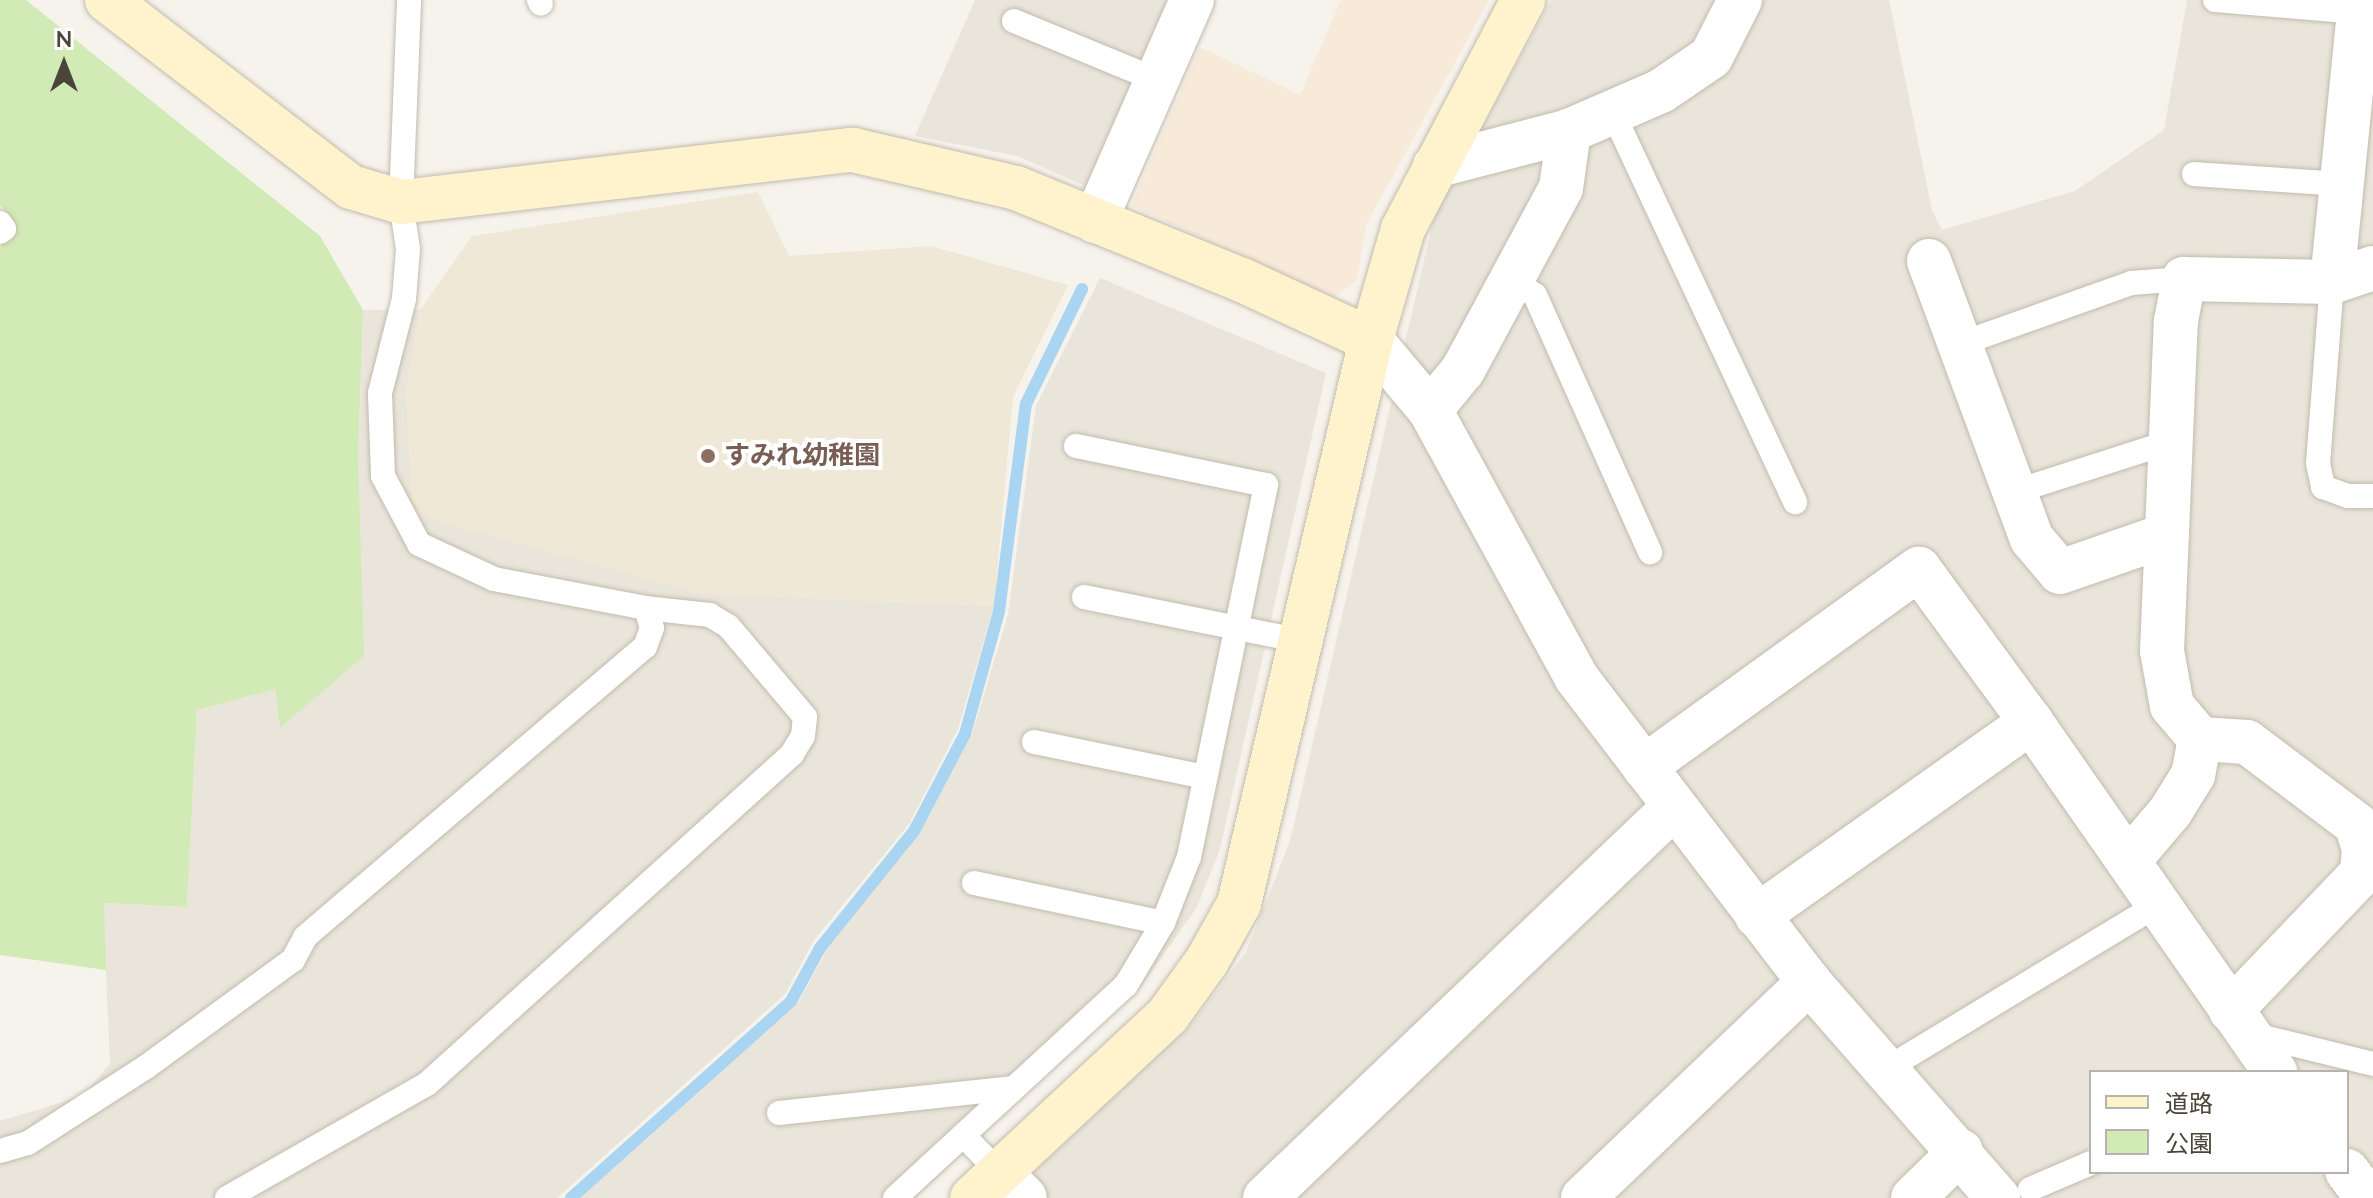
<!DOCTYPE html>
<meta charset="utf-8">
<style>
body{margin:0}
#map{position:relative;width:2373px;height:1198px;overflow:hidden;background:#f6f3ec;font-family:"Nunito Sans","Noto Sans JP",sans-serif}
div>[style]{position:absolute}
.residential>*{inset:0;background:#eae5da}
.commercial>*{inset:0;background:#f7ead8}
.education>*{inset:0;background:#efe8d6}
.green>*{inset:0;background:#d2eab5}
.stream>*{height:12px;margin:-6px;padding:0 6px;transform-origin:6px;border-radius:6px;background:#a9d4f2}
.roads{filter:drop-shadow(0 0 2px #c2bbae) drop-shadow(0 0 2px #c2bbae)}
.lane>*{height:24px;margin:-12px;padding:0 12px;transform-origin:12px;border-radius:12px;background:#fff}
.street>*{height:44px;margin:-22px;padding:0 22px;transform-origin:22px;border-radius:22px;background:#fff}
.secondary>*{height:44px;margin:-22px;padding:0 22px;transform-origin:22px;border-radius:22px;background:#fff3cd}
.dots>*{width:22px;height:22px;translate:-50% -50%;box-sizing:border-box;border:4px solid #fff;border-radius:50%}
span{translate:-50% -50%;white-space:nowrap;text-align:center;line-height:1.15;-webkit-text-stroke:8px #fff;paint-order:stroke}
.education-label{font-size:26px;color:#785e54;font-weight:700}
.left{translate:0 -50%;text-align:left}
.legend{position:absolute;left:2089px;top:1070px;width:260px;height:104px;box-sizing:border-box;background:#fff;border:2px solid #b7b4b0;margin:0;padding:10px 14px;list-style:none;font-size:24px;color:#4b4439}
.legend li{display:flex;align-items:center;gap:16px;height:40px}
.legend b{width:40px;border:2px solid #b7b4b0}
.north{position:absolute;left:24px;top:24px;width:80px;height:80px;-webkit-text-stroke:6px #fff;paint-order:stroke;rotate:0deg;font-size:22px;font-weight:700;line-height:32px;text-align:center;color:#4b4439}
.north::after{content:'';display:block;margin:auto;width:28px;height:36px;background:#4b4439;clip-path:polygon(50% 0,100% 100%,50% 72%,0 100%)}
</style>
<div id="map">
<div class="residential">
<div style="clip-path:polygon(975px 0,1200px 0,1117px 200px,1017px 156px,915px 136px)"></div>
<div style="clip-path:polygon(evenodd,1551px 0,1889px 0,1932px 210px,1942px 230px,2075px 191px,2164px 130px,2187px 0,2373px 0,2373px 1198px,1006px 1198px,1190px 1026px,1246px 952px,1290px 841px,1434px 217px,1551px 0,2091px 1072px,2347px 1072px,2347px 1172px,2091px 1172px,2091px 1072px)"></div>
<div style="clip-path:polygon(1100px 278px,1326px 373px,1220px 849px,1197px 907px,1141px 987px,915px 1198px,579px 1198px,797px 1004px,828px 948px,920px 831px,972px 734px,1008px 615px,1036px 406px)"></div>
<div style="clip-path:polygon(363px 310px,420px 310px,406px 395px,697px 593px,994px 606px,958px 729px,909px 824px,814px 940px,785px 994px,557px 1198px,0 1198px,0 1121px,82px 1096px,110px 1064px,103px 903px,187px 907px,197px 710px,275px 688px,280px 727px,358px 458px)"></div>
</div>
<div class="commercial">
<div style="clip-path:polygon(1341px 0,1489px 0,1366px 225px,1357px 280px,1334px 297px,1131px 206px,1200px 47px,1300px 95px)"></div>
</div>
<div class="education">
<div style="clip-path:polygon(758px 192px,789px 256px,931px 246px,1068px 285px,1013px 397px,994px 606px,697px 593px,412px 514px,406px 395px,420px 310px,472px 236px)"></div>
</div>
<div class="green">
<div style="clip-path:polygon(0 0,26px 0,320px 236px,363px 310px,358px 458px,364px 656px,280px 728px,275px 689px,197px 710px,187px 907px,104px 903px,106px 970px,0 955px,0 250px,8px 214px,0 205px)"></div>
</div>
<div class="stream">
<div style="left:571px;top:1198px;width:295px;rotate:-41.8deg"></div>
<div style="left:791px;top:1001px;width:60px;rotate:-61.3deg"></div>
<div style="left:820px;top:948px;width:150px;rotate:-51.2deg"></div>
<div style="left:914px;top:831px;width:110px;rotate:-62.3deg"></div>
<div style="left:965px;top:734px;width:128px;rotate:-74.5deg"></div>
<div style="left:999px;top:611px;width:209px;rotate:-82.6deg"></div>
<div style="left:1026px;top:404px;width:128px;rotate:-64deg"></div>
</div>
<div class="roads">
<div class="lane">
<div style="left:539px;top:0;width:4px;rotate:63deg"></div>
<div style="left:2215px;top:0;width:144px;rotate:4.8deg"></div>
<div style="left:1014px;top:21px;width:155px;rotate:22.4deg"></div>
<div style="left:1612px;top:111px;width:432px;rotate:64.9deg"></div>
<div style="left:2194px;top:174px;width:147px;rotate:3.9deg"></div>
<div style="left:0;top:223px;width:7px;rotate:56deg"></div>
<div style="left:4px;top:229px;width:5px;rotate:143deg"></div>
<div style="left:1512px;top:280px;width:27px;rotate:33deg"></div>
<div style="left:1535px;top:295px;width:282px;rotate:65.9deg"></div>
<div style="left:2332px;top:282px;width:182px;rotate:94.4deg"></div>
<div style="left:2318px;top:463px;width:25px;rotate:78deg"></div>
<div style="left:2323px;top:487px;width:27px;rotate:20deg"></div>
<div style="left:2348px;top:496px;width:25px"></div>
<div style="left:1960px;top:344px;width:182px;rotate:-19.6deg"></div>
<div style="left:2131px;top:283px;width:53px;rotate:-4.3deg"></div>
<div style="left:2014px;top:492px;width:164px;rotate:-17.8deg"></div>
<div style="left:1084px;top:597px;width:223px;rotate:11.4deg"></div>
<div style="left:1034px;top:742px;width:175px;rotate:11.6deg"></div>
<div style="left:974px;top:883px;width:193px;rotate:11.9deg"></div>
<div style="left:2251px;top:1034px;width:126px;rotate:13.8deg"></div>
<div style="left:1901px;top:1060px;width:297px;rotate:-31.2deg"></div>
<div style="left:779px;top:1113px;width:236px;rotate:-6.1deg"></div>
<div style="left:963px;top:1135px;width:53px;rotate:45.8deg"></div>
<div style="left:0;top:1151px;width:29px;rotate:-16deg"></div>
<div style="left:28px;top:1143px;width:140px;rotate:-32.8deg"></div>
<div style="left:146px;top:1067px;width:182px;rotate:-36.1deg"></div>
<div style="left:293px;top:960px;width:26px;rotate:-62deg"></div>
<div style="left:305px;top:937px;width:447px;rotate:-40.5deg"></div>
<div style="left:645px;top:647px;width:20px;rotate:-70deg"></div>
<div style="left:652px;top:628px;width:21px;rotate:-107deg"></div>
<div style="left:2030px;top:1189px;width:66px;rotate:-23.1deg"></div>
<div style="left:227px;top:1198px;width:230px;rotate:-29.7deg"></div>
<div style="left:427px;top:1084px;width:492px;rotate:-42.1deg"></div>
<div style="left:792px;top:754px;width:21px;rotate:-59deg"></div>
<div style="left:803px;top:736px;width:19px;rotate:-84deg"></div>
<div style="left:805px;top:717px;width:119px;rotate:-130.2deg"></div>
<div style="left:728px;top:626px;width:21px;rotate:-149deg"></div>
<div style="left:710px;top:615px;width:64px;rotate:-173.8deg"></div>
<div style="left:646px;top:608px;width:155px;rotate:-169.2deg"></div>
<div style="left:494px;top:579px;width:83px;rotate:-155deg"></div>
<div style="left:419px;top:544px;width:77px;rotate:-117.9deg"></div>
<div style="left:383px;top:476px;width:83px;rotate:-92.1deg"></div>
<div style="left:380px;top:393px;width:97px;rotate:-75.7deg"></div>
<div style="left:404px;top:299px;width:50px;rotate:-85.4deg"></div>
<div style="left:408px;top:249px;width:48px;rotate:-98.5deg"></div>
<div style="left:401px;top:202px;width:202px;rotate:-87.7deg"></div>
<div style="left:895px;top:1198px;width:314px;rotate:-42.7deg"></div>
<div style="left:1126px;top:985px;width:72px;rotate:-59.2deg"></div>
<div style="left:1163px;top:923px;width:71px;rotate:-68.5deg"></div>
<div style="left:1189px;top:857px;width:380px;rotate:-78.3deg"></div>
<div style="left:1266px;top:485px;width:194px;rotate:-168.4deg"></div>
</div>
<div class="street">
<div style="left:1435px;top:166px;width:138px;rotate:-14.6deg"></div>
<div style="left:1569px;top:131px;width:100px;rotate:-23.5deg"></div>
<div style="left:1661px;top:91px;width:60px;rotate:-34.2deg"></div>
<div style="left:1711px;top:57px;width:64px;rotate:-63deg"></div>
<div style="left:1095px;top:221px;width:241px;rotate:-66.3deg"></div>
<div style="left:1929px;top:261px;width:296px;rotate:69.7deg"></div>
<div style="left:2032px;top:539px;width:43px;rotate:49.7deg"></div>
<div style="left:2060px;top:572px;width:113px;rotate:-19.1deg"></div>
<div style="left:2332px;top:282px;width:283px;rotate:-84.3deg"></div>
<div style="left:1371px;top:340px;width:92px;rotate:49.9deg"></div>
<div style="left:1430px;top:410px;width:304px;rotate:61.3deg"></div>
<div style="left:1576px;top:677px;width:384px;rotate:52.6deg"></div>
<div style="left:1809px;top:982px;width:287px;rotate:48.8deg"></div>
<div style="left:1430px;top:410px;width:52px;rotate:-50.5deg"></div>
<div style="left:1463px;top:370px;width:207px;rotate:-61.7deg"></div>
<div style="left:1561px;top:188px;width:58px;rotate:-82deg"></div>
<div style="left:2200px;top:739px;width:47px;rotate:3.7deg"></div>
<div style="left:2247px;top:742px;width:136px;rotate:37deg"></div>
<div style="left:2356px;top:824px;width:26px;rotate:72deg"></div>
<div style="left:2364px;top:849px;width:24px;rotate:95deg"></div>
<div style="left:2362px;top:873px;width:190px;rotate:133.7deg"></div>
<div style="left:1644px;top:767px;width:339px;rotate:-35.8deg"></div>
<div style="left:1919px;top:569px;width:190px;rotate:53.8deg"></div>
<div style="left:2130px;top:859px;width:62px;rotate:-49.6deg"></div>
<div style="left:2170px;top:812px;width:44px;rotate:-58.1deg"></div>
<div style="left:2193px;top:775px;width:37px;rotate:-79deg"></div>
<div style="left:2200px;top:739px;width:43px;rotate:-130.3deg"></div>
<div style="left:2172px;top:706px;width:56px;rotate:-100.3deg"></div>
<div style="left:2162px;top:651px;width:330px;rotate:-87.6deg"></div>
<div style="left:2176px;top:321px;width:43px;rotate:-79.2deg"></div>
<div style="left:2184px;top:279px;width:148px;rotate:1.2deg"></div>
<div style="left:2332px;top:282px;width:43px;rotate:-18.9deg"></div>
<div style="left:1757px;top:916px;width:336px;rotate:-35.3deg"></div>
<div style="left:2031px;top:722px;width:427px;rotate:55.1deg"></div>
<div style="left:2347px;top:1171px;width:34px;rotate:53deg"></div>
<div style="left:1000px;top:1173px;width:35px;rotate:45deg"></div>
<div style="left:1265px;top:1198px;width:566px;rotate:-43.71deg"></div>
<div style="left:1583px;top:1198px;width:313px;rotate:-43.7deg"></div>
<div style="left:1913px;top:1198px;width:67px;rotate:-44.4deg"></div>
</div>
<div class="secondary">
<div style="left:107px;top:0;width:307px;rotate:37.5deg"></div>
<div style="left:351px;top:187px;width:52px;rotate:16.7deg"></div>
<div style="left:401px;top:202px;width:455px;rotate:-6.6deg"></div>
<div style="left:853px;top:150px;width:167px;rotate:13.1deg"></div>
<div style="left:1016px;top:188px;width:244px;rotate:22.2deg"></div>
<div style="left:1242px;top:280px;width:142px;rotate:24.9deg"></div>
<div style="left:972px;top:1198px;width:268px;rotate:-43deg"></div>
<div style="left:1168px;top:1015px;width:67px;rotate:-54.2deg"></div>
<div style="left:1207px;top:961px;width:65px;rotate:-60.7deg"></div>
<div style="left:1239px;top:904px;width:579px;rotate:-76.83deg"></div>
<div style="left:1371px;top:340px;width:116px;rotate:-73.9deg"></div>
<div style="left:1403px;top:229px;width:259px;rotate:-62.3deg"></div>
</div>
</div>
<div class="dots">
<div style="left:708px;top:456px;background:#8d6e63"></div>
</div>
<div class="education-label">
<span class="left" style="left:724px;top:456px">すみれ幼稚園</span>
</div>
<ul class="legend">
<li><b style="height:10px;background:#fff3cd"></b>道路</li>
<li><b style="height:22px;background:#d2eab5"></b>公園</li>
</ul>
<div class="north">N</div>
</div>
